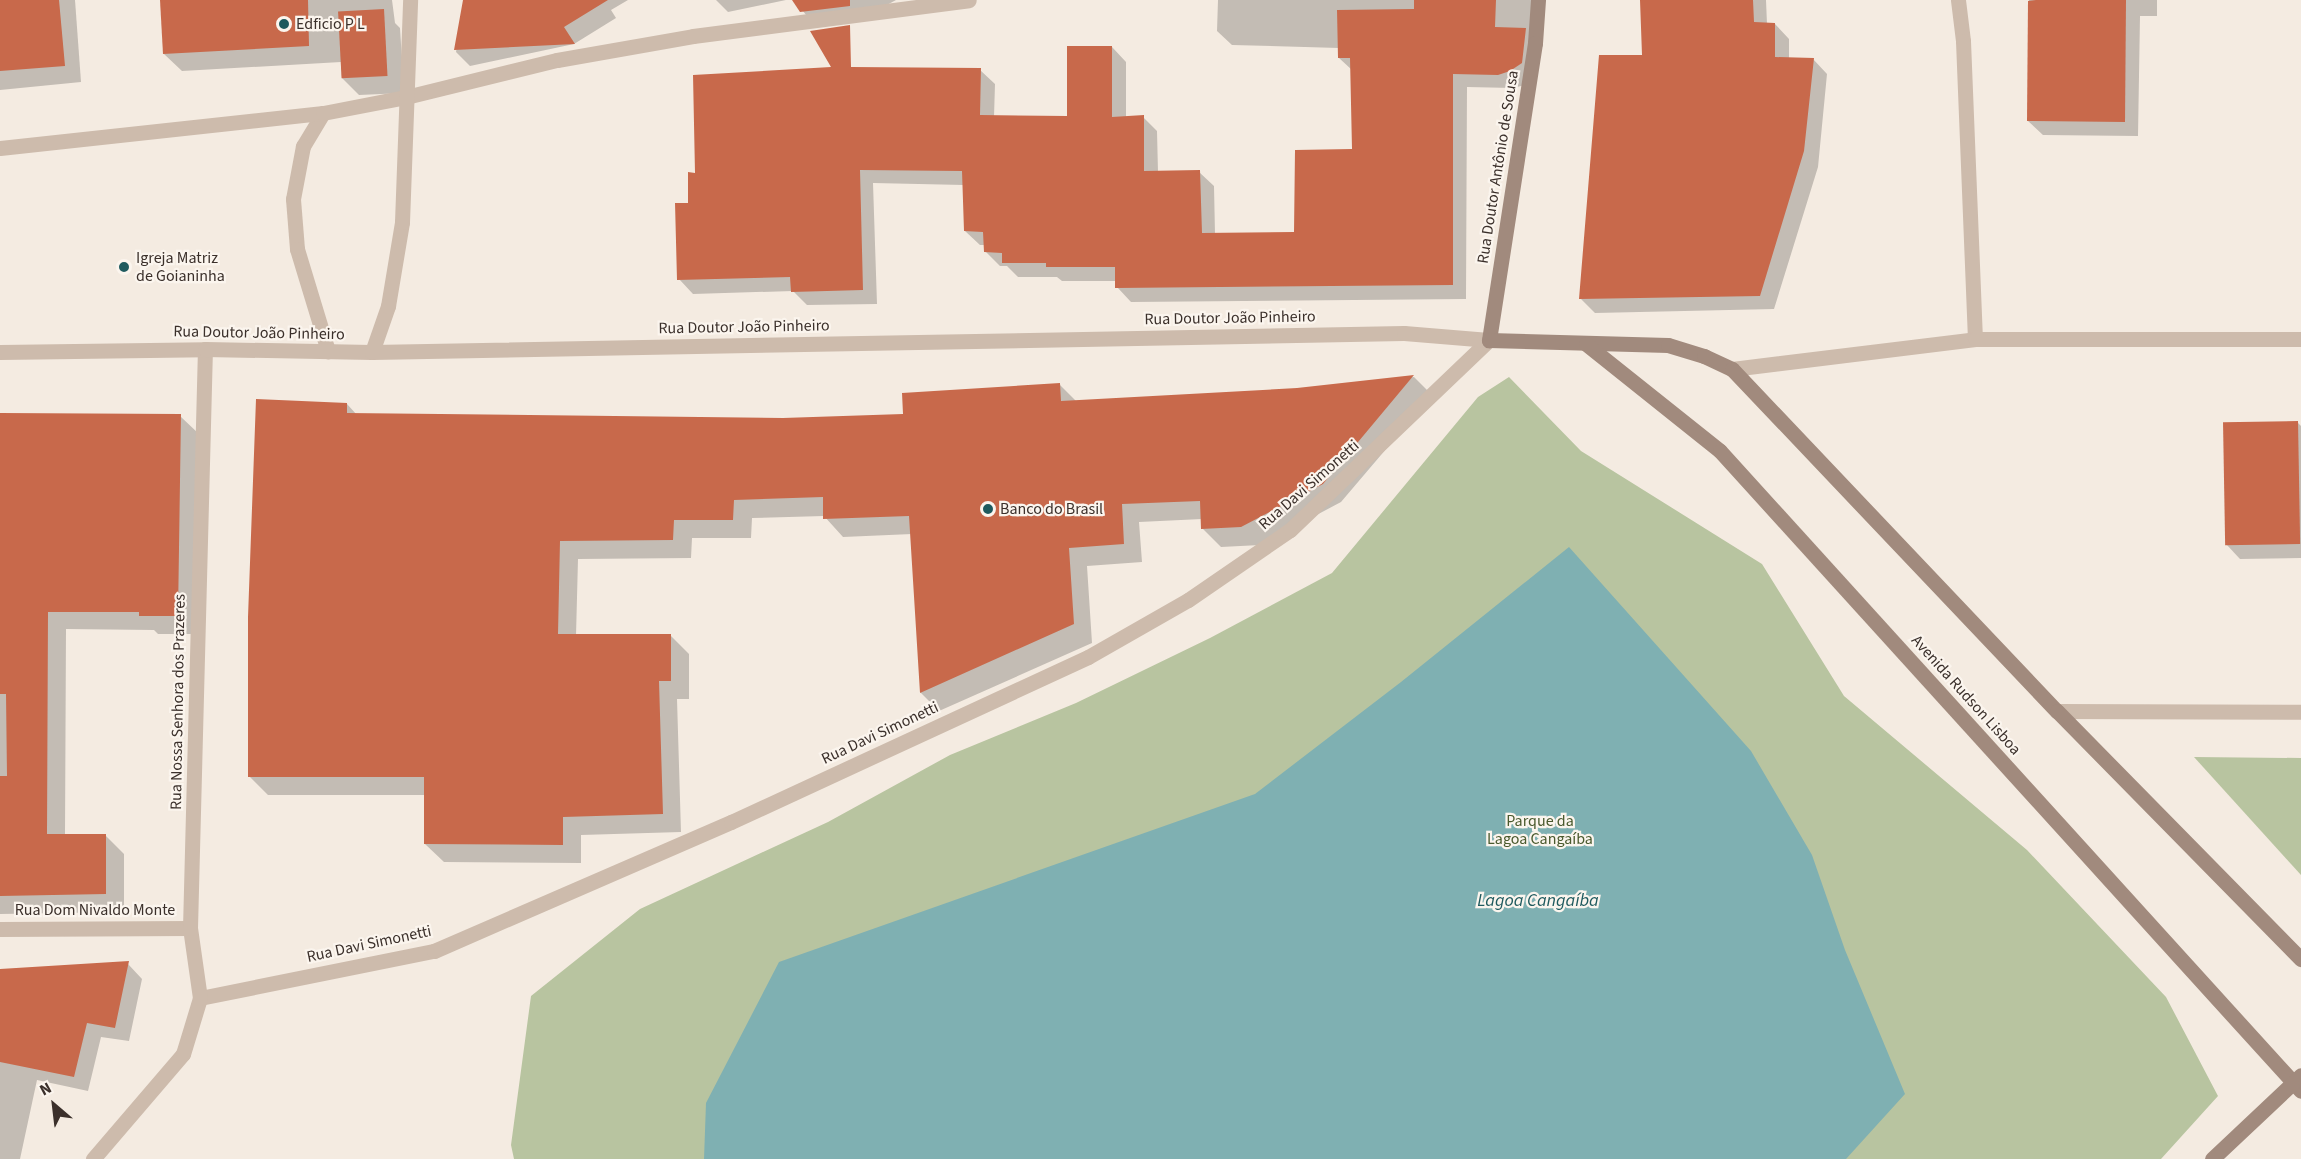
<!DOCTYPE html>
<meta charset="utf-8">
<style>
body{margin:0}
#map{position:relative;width:2301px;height:1159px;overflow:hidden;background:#f4ebe1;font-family:"Source Sans 3",sans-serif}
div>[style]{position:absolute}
.green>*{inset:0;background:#b8c4a0}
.water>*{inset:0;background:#7fb0b2}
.shadow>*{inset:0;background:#0003}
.building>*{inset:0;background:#c8694b;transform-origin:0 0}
.minor>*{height:15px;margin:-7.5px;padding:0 7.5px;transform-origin:7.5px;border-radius:7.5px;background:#cdbbac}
.tertiary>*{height:15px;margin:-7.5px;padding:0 7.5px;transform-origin:7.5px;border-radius:7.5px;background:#cdbbac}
.secondary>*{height:15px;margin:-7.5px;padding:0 7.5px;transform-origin:7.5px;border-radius:7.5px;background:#a18a7d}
.dots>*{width:16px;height:16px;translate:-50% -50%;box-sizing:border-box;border:3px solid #fbf5ee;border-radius:50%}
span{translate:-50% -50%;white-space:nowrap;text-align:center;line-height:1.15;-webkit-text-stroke:4.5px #fbf5ee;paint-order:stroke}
.poi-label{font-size:16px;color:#3b302b}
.left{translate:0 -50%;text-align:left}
.street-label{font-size:16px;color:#3b302b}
.park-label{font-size:16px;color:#4a5a2e}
.water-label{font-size:18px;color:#1f5a5e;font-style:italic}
.north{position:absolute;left:24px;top:1075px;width:60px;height:60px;-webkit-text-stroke:4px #fbf5ee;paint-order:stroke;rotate:332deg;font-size:16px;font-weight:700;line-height:24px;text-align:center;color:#3b302b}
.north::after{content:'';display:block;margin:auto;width:21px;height:27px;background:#3b302b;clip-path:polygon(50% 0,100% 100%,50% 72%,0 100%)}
</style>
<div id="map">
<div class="green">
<div style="clip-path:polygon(1509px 377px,1581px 451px,1762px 564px,1844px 696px,2027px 850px,2166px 997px,2218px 1096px,2161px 1159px,514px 1159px,511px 1145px,531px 996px,640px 909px,828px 822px,950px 755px,1076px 703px,1210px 638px,1332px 573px,1478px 397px)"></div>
<div style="clip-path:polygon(2194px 757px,2301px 758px,2301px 875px)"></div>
</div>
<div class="water">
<div style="clip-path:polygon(1569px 547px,1751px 751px,1812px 855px,1845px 950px,1905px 1094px,1846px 1159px,704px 1159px,706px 1103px,779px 962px,1255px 794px,1401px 682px)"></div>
</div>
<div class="shadow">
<div style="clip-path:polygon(0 0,75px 0,81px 82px,0 90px)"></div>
<div style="clip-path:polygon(161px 0,392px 0,395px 23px,400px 28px,404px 93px,359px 95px,342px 78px,341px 62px,182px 71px,164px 54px)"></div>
<div style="clip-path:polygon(465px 0,628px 0,611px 10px,616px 18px,574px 44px,470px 66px,456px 52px)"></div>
<div style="clip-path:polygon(716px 0,786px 0,728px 12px)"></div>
<div style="clip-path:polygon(794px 0,896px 0,885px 6px,815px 26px)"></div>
<div style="clip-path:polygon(1218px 0,1541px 0,1525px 85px,1513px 88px,1467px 87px,1466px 299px,1131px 302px,1117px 287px,1117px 281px,1062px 281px,1057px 277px,1018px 277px,1007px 266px,1000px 266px,985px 251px,985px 245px,980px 245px,965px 231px,964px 185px,873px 183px,877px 304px,807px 305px,793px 291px,693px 294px,679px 279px,696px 174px,980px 70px,995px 84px,994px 117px,1069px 118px,1112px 47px,1126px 62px,1126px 118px,1143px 117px,1157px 131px,1158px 172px,1199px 172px,1214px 186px,1215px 234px,1295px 234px,1354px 150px,1352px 70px,1339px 58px,1339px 48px,1232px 45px,1217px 31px)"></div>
<div style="clip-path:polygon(1642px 0,1766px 0,1767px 24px,1775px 24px,1789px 39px,1789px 59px,1813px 59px,1827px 74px,1818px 167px,1774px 309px,1595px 313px,1581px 299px,1643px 57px)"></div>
<div style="clip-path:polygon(2029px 0,2157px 0,2157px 16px,2140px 16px,2138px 136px,2043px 135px,2028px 121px)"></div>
<div style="clip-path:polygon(1414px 377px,1432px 395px,1341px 502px,1260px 545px,1221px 547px,1202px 528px,1202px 519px,1139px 522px,1142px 562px,1087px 566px,1092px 643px,939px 711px,921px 693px,912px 534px,843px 537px,824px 516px,752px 518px,751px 538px,692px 538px,691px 558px,578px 559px,576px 636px,671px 636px,689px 654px,689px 699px,677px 699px,681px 832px,581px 835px,581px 863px,444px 862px,425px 844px,426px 795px,268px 795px,249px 776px,347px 404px,357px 415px,783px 420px,905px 415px,1059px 384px,1077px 402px,1297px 389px)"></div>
<div style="clip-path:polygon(0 416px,180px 416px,199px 434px,196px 634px,158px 634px,154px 630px,66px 629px,65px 836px,105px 835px,124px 854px,124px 912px,0 914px)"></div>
<div style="clip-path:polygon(2297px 422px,2301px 426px,2301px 558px,2240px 559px,2226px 544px)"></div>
<div style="clip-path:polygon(128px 964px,142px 979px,129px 1041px,101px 1037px,88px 1091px,37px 1080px,20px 1159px,0 1159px,0 970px)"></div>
</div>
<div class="building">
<div style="clip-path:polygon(0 0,59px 0,65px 66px,0 71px)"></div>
<div style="clip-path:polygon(160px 0,308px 0,309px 46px,163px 54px)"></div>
<div style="clip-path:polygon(463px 0,608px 0,564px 27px,575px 44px,454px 50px)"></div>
<div style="clip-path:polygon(792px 0,850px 0,850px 6px,800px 12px)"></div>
<div style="clip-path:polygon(1414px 0,1496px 0,1495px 27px,1526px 28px,1522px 63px,1510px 71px,1498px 75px,1453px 74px,1453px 285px,1115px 288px,1115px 267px,1046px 267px,1046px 263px,1002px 263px,1002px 253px,984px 252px,983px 232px,964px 231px,962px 171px,860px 170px,863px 290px,791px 292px,790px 277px,677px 280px,675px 203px,688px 203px,688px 172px,695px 173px,693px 75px,831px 67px,810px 31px,850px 25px,851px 67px,981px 68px,980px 115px,1067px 116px,1067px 46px,1112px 46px,1112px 117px,1144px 115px,1144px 171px,1200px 170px,1202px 233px,1294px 232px,1295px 150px,1352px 149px,1350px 58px,1338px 58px,1337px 10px,1414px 9px)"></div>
<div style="clip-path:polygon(1640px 0,1753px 0,1754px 22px,1775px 23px,1775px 57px,1814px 58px,1804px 151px,1760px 296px,1579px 299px,1599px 55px,1642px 55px)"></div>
<div style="clip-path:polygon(2036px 0,2126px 0,2125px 122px,2027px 121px,2028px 1px)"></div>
<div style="left:384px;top:9px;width:67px;height:46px;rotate:87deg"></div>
<div style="clip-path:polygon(1414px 375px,1323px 484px,1241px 527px,1201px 529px,1200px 501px,1122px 504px,1124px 544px,1069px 548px,1074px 624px,920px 693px,909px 516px,823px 519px,823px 497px,734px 500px,733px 520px,674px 520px,673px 540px,560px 541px,558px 634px,671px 634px,671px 681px,659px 681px,663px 814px,563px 817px,563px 845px,424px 844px,424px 777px,248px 777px,248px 617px,256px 399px,347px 403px,347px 413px,783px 418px,903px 414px,902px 393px,1060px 383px,1061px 401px,1297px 388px)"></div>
<div style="clip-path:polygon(0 413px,181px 414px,178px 616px,139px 616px,139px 612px,48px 612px,47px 834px,106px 834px,106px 894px,0 896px,0 776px,7px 776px,6px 694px,0 694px)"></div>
<div style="left:2298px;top:421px;width:123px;height:75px;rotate:89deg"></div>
<div style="clip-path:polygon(129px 961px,115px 1028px,87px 1023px,74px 1077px,0 1062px,0 969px)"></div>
</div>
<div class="minor">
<div style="left:1958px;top:0;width:41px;rotate:83deg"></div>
<div style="left:1963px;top:41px;width:298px;rotate:87.7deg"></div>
<div style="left:406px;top:97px;width:155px;rotate:-13.8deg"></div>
<div style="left:557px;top:60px;width:138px;rotate:-10deg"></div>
<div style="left:693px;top:36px;width:278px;rotate:-7.4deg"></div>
<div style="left:1732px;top:369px;width:245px;rotate:-7deg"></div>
<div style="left:1975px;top:339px;width:326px"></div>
<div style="left:2057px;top:711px;width:244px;rotate:0.2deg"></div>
<div style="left:0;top:929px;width:190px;rotate:-0.3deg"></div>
<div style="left:200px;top:998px;width:239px;rotate:-11.4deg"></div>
<div style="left:434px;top:951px;width:324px;rotate:-23.5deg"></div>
<div style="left:731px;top:822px;width:393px;rotate:-24.8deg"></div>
<div style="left:1088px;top:657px;width:115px;rotate:-29.7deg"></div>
<div style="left:1188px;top:600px;width:124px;rotate:-34.5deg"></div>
<div style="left:1290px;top:530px;width:275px;rotate:-43.7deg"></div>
<div style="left:93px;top:1159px;width:138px;rotate:-49.4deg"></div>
<div style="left:183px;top:1054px;width:59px;rotate:-73.1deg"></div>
<div style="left:200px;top:998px;width:71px;rotate:-98.1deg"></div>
<div style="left:190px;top:928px;width:579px;rotate:-88.52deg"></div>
</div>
<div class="tertiary">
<div style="left:323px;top:113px;width:39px;rotate:121deg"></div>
<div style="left:303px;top:146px;width:54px;rotate:100.7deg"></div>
<div style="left:293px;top:199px;width:50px;rotate:85.4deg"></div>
<div style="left:297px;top:249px;width:107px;rotate:73.1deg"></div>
<div style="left:0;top:148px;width:325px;rotate:-6.2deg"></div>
<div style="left:323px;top:113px;width:85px;rotate:-10.9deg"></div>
<div style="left:0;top:352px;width:205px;rotate:-0.8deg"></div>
<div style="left:205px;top:349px;width:167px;rotate:1deg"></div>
<div style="left:372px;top:352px;width:1032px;rotate:-1.05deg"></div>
<div style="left:1404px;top:333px;width:85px;rotate:4.7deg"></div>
<div style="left:372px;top:352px;width:49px;rotate:-70.8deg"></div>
<div style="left:388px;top:306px;width:85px;rotate:-80.5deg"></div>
<div style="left:402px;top:222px;width:222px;rotate:-87.9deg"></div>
</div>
<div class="secondary">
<div style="left:1538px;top:0;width:43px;rotate:94deg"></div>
<div style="left:1535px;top:43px;width:301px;rotate:98.8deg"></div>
<div style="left:1489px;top:340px;width:179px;rotate:1.6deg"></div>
<div style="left:1668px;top:345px;width:38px;rotate:17deg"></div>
<div style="left:1704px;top:356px;width:31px;rotate:25deg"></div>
<div style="left:1732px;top:369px;width:472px;rotate:46.5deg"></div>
<div style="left:2057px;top:711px;width:348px;rotate:45.5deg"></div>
<div style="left:1586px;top:344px;width:171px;rotate:38.6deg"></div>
<div style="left:1720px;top:451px;width:864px;rotate:47.77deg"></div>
<div style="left:2212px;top:1159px;width:122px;rotate:-43.3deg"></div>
</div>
<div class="dots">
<div style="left:284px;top:24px;background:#1f5a5e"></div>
<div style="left:124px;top:267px;background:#1f5a5e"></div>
<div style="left:988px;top:509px;background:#1f5a5e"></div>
</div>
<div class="poi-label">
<span class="left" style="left:296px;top:24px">Edficio P L</span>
<span class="left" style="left:136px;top:267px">Igreja Matriz<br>de Goianinha</span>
<span class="left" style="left:1000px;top:509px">Banco do Brasil</span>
</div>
<div class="street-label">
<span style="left:1498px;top:167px;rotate:-81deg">Rua Doutor Antônio de Sousa</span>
<span style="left:1230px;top:318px;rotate:-1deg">Rua Doutor João Pinheiro</span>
<span style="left:744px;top:327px;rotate:-1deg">Rua Doutor João Pinheiro</span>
<span style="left:259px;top:333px;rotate:1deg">Rua Doutor João Pinheiro</span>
<span style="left:1309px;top:485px;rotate:-41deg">Rua Davi Simonetti</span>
<span style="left:1966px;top:695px;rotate:48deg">Avenida Rudson Lisboa</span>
<span style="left:178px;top:702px;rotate:-89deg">Rua Nossa Senhora dos Prazeres</span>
<span style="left:880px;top:733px;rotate:-25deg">Rua Davi Simonetti</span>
<span style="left:95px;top:910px">Rua Dom Nivaldo Monte</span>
<span style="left:369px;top:944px;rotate:-12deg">Rua Davi Simonetti</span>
</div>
<div class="park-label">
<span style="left:1540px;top:830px">Parque da<br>Lagoa Cangaíba</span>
</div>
<div class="water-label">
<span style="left:1538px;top:901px">Lagoa Cangaíba</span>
</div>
<div class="north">N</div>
</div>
